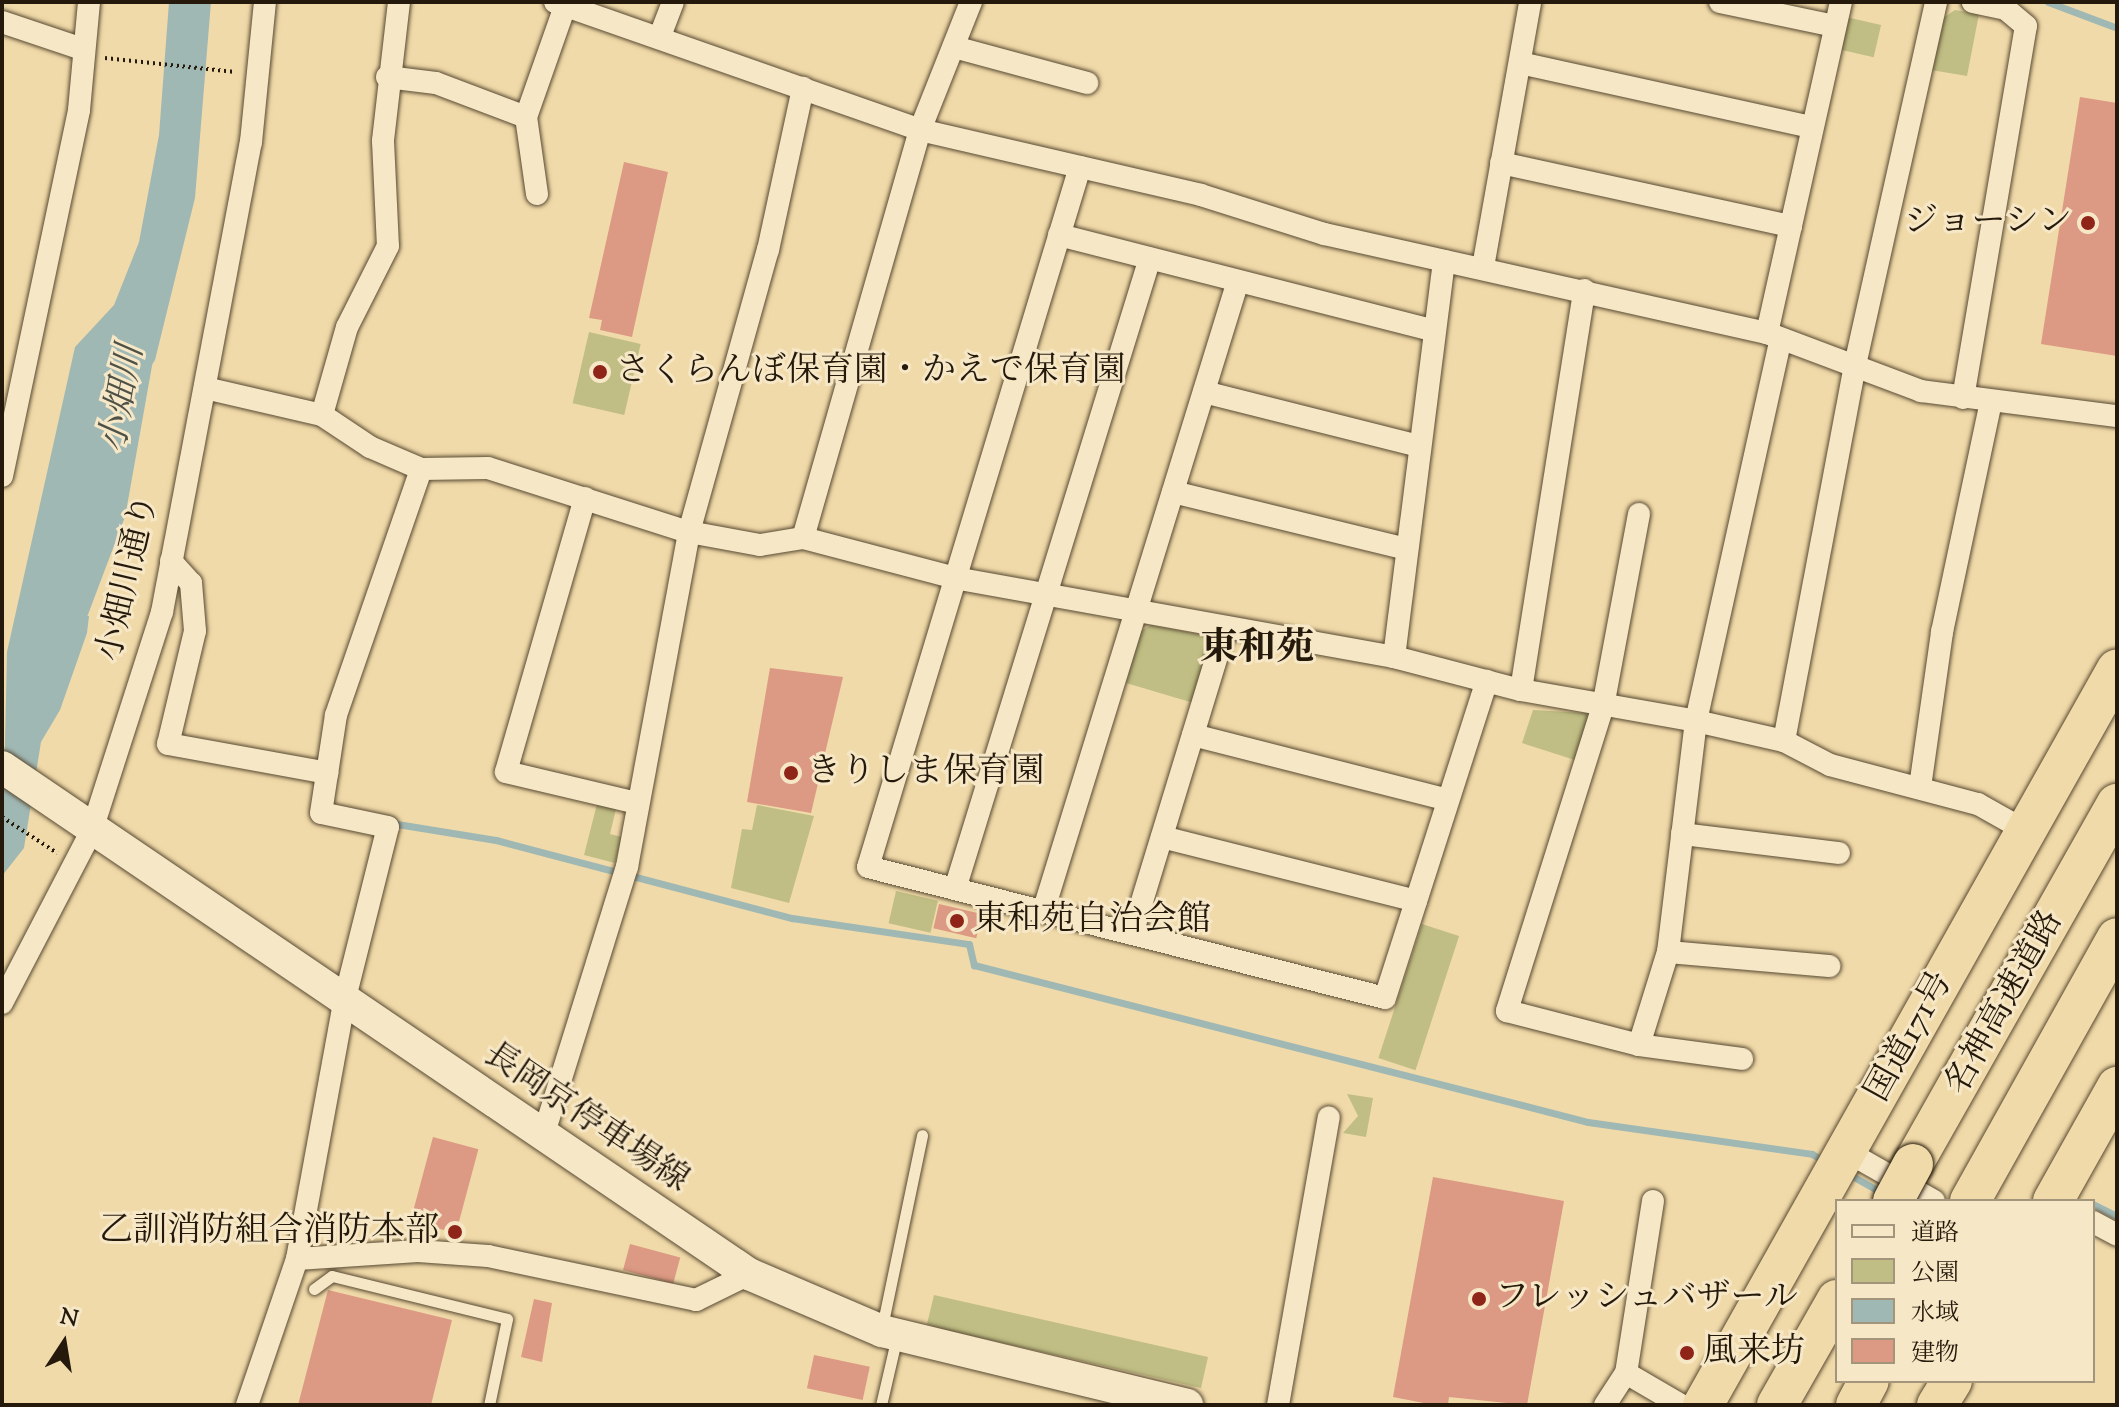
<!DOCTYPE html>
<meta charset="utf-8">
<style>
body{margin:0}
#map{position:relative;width:2119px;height:1407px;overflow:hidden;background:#f1daa9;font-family:"Sorts Mill Goudy","Noto Serif JP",serif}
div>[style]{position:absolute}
.green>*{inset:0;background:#c0be84;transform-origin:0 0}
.water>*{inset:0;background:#a0b8b4}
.stream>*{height:7px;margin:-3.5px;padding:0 3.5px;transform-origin:3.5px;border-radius:3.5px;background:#a0b8b4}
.river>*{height:44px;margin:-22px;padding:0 22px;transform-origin:22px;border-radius:22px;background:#a0b8b4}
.building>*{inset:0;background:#dc9983;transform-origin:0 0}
.path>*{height:4px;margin-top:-2px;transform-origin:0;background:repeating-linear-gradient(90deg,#24190b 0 2px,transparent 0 6px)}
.roads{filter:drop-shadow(0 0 2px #574932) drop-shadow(0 0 2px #574932)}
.lane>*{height:11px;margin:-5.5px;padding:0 5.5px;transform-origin:5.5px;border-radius:5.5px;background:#f6e7c7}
.street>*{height:22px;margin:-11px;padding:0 11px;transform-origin:11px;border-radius:11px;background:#f6e7c7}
.secondary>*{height:32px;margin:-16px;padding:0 16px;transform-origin:16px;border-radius:16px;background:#f6e7c7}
.highway>*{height:40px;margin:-20px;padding:0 20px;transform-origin:20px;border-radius:20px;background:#f1daa9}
.bridges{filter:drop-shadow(0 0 2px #24190b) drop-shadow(0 0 2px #24190b)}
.highway-bridge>*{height:40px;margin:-20px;padding:0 20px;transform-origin:20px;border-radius:20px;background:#f1daa9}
.dots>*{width:22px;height:22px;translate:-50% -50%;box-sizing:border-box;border:4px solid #f6e7c7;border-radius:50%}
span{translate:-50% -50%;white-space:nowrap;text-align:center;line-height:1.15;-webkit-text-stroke:6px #f6e7c7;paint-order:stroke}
.poi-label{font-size:34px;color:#24190b}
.right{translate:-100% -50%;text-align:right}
.left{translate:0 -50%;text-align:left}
.street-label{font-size:34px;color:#24190b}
.water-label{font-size:36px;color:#4f5146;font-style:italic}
.quarter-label{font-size:38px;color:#24190b;font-weight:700}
.frame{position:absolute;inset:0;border:4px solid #24190b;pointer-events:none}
.legend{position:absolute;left:1835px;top:1199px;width:260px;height:184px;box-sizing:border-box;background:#f6e7c7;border:2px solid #a2957c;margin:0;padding:10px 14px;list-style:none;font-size:24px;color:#24190b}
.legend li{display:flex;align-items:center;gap:16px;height:40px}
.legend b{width:40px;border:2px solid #a2957c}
.north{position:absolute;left:24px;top:1303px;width:80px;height:80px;-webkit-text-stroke:6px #f6e7c7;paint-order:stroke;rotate:12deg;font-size:22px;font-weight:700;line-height:32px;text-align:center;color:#24190b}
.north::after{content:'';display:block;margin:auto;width:28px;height:36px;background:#24190b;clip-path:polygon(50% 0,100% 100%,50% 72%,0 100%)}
</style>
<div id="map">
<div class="green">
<div style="clip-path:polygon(1955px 10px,1979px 14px,1967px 76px,1931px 70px,1940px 20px)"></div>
<div style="left:1846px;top:17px;width:36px;height:33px;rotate:13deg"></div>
<div style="left:589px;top:332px;width:53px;height:73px;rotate:13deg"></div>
<div style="clip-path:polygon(1151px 625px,1208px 636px,1214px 647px,1197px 704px,1126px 683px,1141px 631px)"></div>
<div style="clip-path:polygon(1533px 710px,1585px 713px,1591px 720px,1578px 761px,1522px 743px)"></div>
<div style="clip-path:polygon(597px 804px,616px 809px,610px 834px,622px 837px,615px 863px,584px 855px)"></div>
<div style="clip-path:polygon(757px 805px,814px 816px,789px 903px,731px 888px,742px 829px,752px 830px)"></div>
<div style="left:896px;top:891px;width:43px;height:33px;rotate:13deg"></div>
<div style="left:1422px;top:924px;width:39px;height:141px;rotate:18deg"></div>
<div style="clip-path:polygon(1347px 1094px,1373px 1098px,1366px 1137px,1343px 1133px,1358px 1116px)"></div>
<div style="clip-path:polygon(934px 1295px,1208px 1357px,1201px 1388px,941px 1329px,927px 1324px)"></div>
</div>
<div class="water">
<div style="clip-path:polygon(169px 2px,211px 2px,195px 198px,155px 360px,111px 427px,79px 517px,77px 616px,89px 616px,87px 633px,60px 710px,41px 742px,24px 848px,2px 876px,7px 652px,75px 347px,114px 305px,139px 242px,159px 135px)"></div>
</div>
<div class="stream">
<div style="left:2048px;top:2px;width:74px;rotate:20.6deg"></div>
<div style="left:397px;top:824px;width:100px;rotate:9.2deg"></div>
<div style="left:496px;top:840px;width:306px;rotate:14.8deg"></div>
<div style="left:792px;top:918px;width:179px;rotate:8.4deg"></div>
<div style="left:969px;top:944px;width:22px;rotate:77deg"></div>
<div style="left:974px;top:965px;width:634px;rotate:14.34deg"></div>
<div style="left:1588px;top:1122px;width:226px;rotate:8.1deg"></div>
<div style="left:1812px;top:1154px;width:16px;rotate:30deg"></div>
<div style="left:1847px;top:1173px;width:40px;rotate:29.7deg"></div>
<div style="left:2093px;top:1204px;width:27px;rotate:27deg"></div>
</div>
<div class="river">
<div style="left:56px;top:637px;width:136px;rotate:-69.3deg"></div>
<div style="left:104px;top:510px;width:159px;rotate:-79.9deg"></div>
</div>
<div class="building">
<div style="clip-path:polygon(2080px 97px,2117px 103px,2117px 356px,2041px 344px)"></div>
<div style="clip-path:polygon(624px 162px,668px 172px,632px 337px,600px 330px,602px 320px,589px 318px)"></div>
<div style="clip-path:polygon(770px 668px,843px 677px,811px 813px,747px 802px)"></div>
<div style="left:939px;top:904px;width:44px;height:25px;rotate:13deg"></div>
<div style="left:433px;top:1137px;width:47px;height:87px;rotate:15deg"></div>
<div style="clip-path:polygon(1433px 1177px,1564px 1201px,1527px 1405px,1449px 1397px,1448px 1405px,1434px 1405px,1393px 1397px)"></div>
<div style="left:630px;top:1244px;width:52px;height:27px;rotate:15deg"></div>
<div style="clip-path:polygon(328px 1290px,452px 1320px,431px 1405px,298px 1405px)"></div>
<div style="clip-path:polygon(534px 1299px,552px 1303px,542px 1362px,521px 1357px)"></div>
<div style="left:814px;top:1355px;width:57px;height:34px;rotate:12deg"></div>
</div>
<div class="path">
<div style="left:105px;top:58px;width:131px;rotate:6.1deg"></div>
<div style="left:2px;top:817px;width:66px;rotate:33.2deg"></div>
</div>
<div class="roads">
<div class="lane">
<div style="left:314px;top:1289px;width:22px;rotate:-36deg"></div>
<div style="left:332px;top:1276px;width:180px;rotate:13.8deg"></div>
<div style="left:507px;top:1319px;width:88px;rotate:101.8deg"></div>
<div style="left:882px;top:1327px;width:196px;rotate:-78.2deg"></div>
<div style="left:881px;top:1405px;width:71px;rotate:-76.9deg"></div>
</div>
<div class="street">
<div style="left:399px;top:2px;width:140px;rotate:96.6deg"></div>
<div style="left:383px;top:141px;width:105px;rotate:87.3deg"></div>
<div style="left:388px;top:246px;width:91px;rotate:116.8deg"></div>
<div style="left:347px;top:327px;width:91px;rotate:105.9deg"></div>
<div style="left:322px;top:415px;width:58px;rotate:33.7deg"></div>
<div style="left:370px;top:447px;width:56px;rotate:23.3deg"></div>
<div style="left:421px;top:469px;width:67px;rotate:-0.9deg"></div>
<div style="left:488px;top:468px;width:211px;rotate:17.7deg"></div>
<div style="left:689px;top:532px;width:72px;rotate:10.4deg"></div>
<div style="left:760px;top:545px;width:44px;rotate:-9.2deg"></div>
<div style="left:803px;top:538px;width:157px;rotate:14.7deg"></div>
<div style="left:955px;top:578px;width:446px;rotate:10.2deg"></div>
<div style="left:1394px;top:657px;width:131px;rotate:14.6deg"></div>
<div style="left:1521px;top:690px;width:178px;rotate:10deg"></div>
<div style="left:1696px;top:721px;width:90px;rotate:12.8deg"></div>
<div style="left:1784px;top:741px;width:52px;rotate:27.6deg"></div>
<div style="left:1830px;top:765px;width:153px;rotate:14.8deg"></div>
<div style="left:1978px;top:804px;width:55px;rotate:29.4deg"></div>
<div style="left:555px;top:2px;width:387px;rotate:19.3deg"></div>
<div style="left:920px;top:130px;width:288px;rotate:13deg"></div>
<div style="left:1201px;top:195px;width:129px;rotate:17.6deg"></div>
<div style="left:1324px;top:234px;width:454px;rotate:12.6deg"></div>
<div style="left:1767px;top:333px;width:165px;rotate:20.6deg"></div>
<div style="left:1921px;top:391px;width:198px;rotate:7.3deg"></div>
<div style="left:1720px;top:2px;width:117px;rotate:11.8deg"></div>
<div style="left:2px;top:22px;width:84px;rotate:18.6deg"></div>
<div style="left:660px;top:36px;width:36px;rotate:-69deg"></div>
<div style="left:954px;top:47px;width:138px;rotate:15.1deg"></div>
<div style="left:1520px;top:63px;width:299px;rotate:12.4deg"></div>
<div style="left:387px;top:77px;width:49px;rotate:7deg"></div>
<div style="left:436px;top:83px;width:96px;rotate:20.7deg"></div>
<div style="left:1501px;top:163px;width:297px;rotate:12.3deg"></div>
<div style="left:1080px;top:167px;width:731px;rotate:106.85deg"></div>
<div style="left:868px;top:867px;width:533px;rotate:14.22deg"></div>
<div style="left:1385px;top:998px;width:333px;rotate:-72.2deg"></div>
<div style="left:537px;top:194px;width:78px;rotate:-98.1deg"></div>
<div style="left:526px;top:117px;width:118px;rotate:-70.6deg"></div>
<div style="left:1059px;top:235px;width:386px;rotate:14.3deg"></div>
<div style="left:1483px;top:267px;width:269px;rotate:-79.9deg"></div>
<div style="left:1767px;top:333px;width:339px;rotate:-77.4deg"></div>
<div style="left:205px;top:388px;width:120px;rotate:13deg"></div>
<div style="left:1204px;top:392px;width:222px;rotate:14.1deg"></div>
<div style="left:1963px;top:398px;width:377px;rotate:-80.4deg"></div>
<div style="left:2026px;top:26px;width:26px;rotate:-140deg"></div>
<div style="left:2006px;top:9px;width:34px;rotate:-168deg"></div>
<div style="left:2px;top:476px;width:374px;rotate:-78.1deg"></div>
<div style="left:79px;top:110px;width:108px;rotate:-84.7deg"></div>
<div style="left:1173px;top:492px;width:241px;rotate:13.7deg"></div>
<div style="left:585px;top:498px;width:285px;rotate:106.1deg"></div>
<div style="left:506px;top:772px;width:135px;rotate:13.3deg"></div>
<div style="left:1639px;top:514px;width:195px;rotate:100.6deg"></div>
<div style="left:1603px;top:706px;width:320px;rotate:107.5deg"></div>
<div style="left:1507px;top:1011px;width:136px;rotate:14.4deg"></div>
<div style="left:1639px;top:1045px;width:104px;rotate:7.7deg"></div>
<div style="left:803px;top:538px;width:424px;rotate:-74deg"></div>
<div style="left:920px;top:130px;width:138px;rotate:-68.3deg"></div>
<div style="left:171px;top:561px;width:30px;rotate:48deg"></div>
<div style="left:191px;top:583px;width:48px;rotate:85.2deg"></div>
<div style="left:195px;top:631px;width:116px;rotate:103.4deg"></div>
<div style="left:168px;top:744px;width:162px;rotate:10.3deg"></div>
<div style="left:1394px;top:657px;width:399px;rotate:-82.8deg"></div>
<div style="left:1521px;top:690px;width:405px;rotate:-81deg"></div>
<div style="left:1193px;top:735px;width:263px;rotate:14.3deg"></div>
<div style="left:1784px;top:741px;width:383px;rotate:-79.3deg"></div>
<div style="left:1855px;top:365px;width:372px;rotate:-77.4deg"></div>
<div style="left:1920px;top:787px;width:157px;rotate:-81.9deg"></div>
<div style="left:1942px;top:632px;width:236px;rotate:-78deg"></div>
<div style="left:1682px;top:834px;width:158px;rotate:6.9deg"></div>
<div style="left:1162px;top:837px;width:262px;rotate:14.1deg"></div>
<div style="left:955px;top:889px;width:660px;rotate:-72.83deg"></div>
<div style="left:1043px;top:912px;width:660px;rotate:-72.83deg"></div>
<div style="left:1132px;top:934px;width:321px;rotate:-73deg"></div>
<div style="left:1668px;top:952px;width:162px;rotate:5deg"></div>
<div style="left:2px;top:1003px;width:195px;rotate:-62.5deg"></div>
<div style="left:92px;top:830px;width:229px;rotate:-72.2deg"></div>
<div style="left:162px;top:612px;width:478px;rotate:-79.3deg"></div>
<div style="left:251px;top:142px;width:141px;rotate:-84.3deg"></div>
<div style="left:1639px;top:1045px;width:97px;rotate:-72.7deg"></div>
<div style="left:1668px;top:952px;width:233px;rotate:-83.1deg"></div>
<div style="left:1696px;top:721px;width:391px;rotate:-77.5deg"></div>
<div style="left:544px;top:1133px;width:279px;rotate:-72.7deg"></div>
<div style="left:627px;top:867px;width:341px;rotate:-79.5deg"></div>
<div style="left:689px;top:532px;width:293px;rotate:-74.4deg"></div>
<div style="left:768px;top:250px;width:166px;rotate:-77.8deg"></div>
<div style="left:1846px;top:1151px;width:101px;rotate:29.6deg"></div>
<div style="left:1653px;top:1201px;width:174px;rotate:98.9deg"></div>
<div style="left:1626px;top:1373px;width:64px;rotate:30.2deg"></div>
<div style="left:2093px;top:1222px;width:27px;rotate:28deg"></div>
<div style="left:297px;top:1259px;width:121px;rotate:-3.8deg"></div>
<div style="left:418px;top:1251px;width:70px;rotate:4.1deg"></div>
<div style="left:488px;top:1256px;width:213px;rotate:11.9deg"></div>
<div style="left:696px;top:1300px;width:59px;rotate:-26.1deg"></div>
<div style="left:247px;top:1405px;width:154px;rotate:-71.1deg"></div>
<div style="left:297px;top:1259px;width:261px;rotate:-79.6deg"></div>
<div style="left:344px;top:1002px;width:180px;rotate:-75.9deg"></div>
<div style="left:388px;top:827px;width:68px;rotate:-168.2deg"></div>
<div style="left:321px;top:813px;width:99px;rotate:-81.3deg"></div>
<div style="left:336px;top:715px;width:260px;rotate:-70.9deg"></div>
<div style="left:1278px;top:1405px;width:292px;rotate:-80deg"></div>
<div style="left:1605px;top:1405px;width:38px;rotate:-57deg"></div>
</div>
<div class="secondary">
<div style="left:2px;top:767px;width:903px;rotate:34.17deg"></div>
<div style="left:749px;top:1274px;width:145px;rotate:23.2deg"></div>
<div style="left:882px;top:1331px;width:314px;rotate:13.6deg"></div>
</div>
<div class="highway">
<div style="left:1913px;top:1164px;width:414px;rotate:-60.5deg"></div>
<div style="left:1970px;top:1201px;width:301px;rotate:-60.8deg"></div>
<div style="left:2053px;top:1201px;width:131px;rotate:-60.7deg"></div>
<div style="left:1703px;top:1405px;width:844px;rotate:-60.64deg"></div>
<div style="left:1777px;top:1405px;width:121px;rotate:-60.3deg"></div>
<div style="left:1856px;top:1405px;width:27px;rotate:-62deg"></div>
<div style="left:1937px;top:1405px;width:28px;rotate:-58deg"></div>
</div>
</div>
<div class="bridges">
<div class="highway-bridge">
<div style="left:1893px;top:1201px;width:42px;rotate:-61.6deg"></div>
</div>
</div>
<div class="dots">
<div style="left:2088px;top:223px;background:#8f2418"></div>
<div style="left:600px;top:372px;background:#8f2418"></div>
<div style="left:791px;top:773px;background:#8f2418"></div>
<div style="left:957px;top:921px;background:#8f2418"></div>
<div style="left:455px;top:1232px;background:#8f2418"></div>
<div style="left:1479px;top:1299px;background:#8f2418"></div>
<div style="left:1687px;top:1353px;background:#8f2418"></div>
</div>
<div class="poi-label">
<span class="right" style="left:2072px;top:223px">ジョーシン</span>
<span class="left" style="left:616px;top:372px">さくらんぼ保育園・かえで保育園</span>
<span class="left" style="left:807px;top:773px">きりしま保育園</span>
<span class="left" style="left:973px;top:921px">東和苑自治会館</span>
<span class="right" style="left:439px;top:1232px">乙訓消防組合消防本部</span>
<span class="left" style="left:1495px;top:1299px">フレッシュバザール</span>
<span class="left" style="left:1703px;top:1353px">風来坊</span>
</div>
<div class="street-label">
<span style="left:129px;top:578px;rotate:-77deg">小畑川通り</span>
<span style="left:2005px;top:1003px;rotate:-61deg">名神高速道路</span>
<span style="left:1910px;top:1037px;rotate:-61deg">国道171号</span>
<span style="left:586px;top:1118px;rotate:34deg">長岡京停車場線</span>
</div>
<div class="water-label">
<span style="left:124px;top:399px;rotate:-80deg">小畑川</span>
</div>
<div class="quarter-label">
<span style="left:1257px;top:651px">東和苑</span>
</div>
<div class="frame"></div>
<ul class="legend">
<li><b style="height:10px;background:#f6e7c7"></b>道路</li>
<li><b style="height:22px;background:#c0be84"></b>公園</li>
<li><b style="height:22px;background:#a0b8b4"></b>水域</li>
<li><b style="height:22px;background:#dc9983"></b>建物</li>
</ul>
<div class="north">N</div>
</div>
